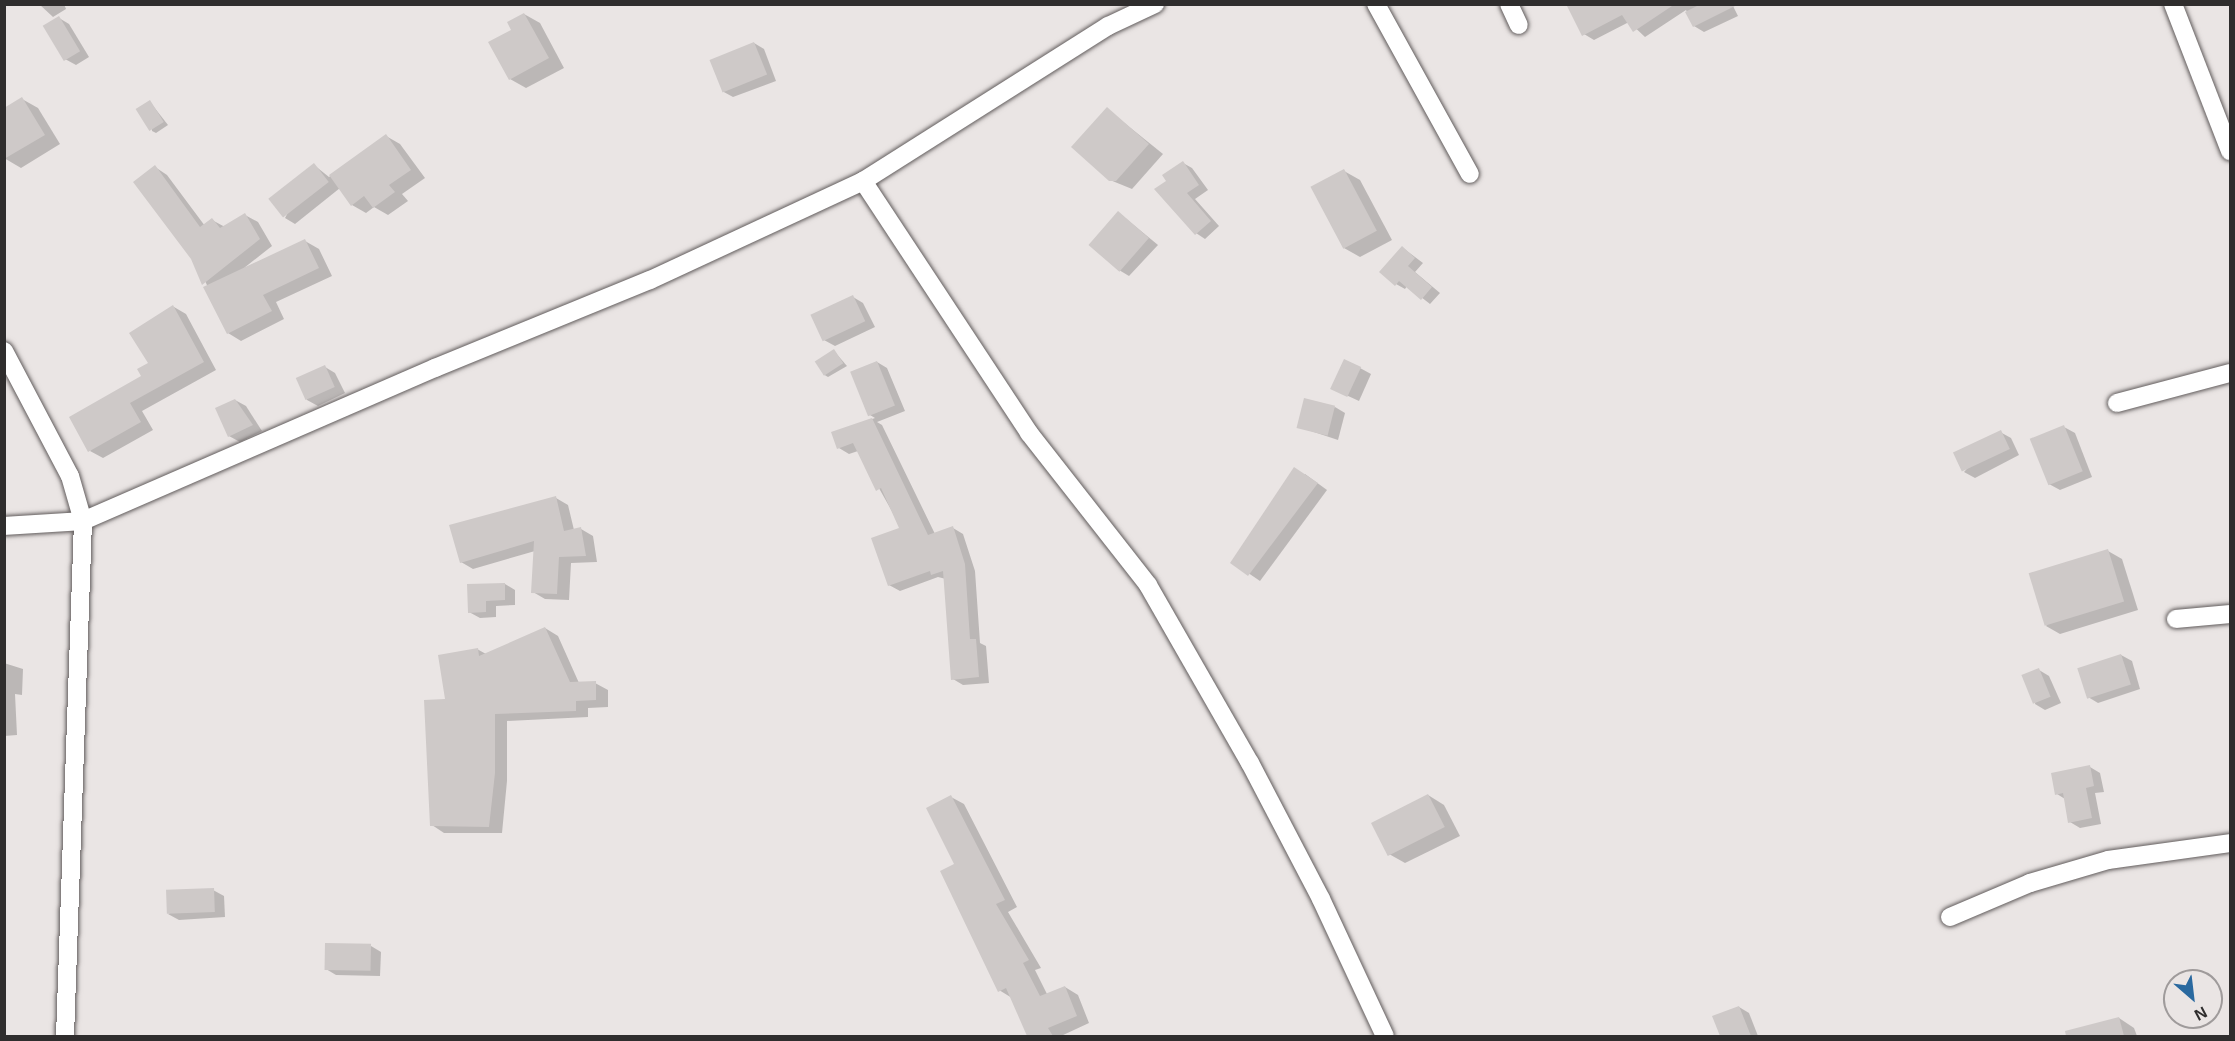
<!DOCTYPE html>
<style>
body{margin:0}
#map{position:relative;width:2235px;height:1041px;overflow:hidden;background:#eae5e4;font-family:Helvetica,sans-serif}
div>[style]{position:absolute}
.shadow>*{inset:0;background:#0003}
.building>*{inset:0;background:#cec9c8;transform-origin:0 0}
.roads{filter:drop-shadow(0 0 2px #615c5c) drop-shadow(0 0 2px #615c5c)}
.street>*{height:18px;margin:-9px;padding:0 9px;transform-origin:9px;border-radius:9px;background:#fff}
span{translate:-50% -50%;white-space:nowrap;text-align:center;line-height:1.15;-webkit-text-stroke:4.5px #eae5e4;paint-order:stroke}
.frame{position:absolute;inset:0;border:6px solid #2f2d2d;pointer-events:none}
.north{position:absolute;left:2163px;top:969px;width:60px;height:60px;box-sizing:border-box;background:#eae5e4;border:2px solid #9f9b9b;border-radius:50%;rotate:152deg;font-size:16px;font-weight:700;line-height:24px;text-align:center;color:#2f2d2d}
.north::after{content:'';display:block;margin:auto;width:21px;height:27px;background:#2a699f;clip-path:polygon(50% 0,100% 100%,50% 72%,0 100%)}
</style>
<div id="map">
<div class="shadow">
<div style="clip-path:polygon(39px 4px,64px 4px,66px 9px,53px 17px)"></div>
<div style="clip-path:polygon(1568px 4px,1736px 4px,1733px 6px,1738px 16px,1704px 32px,1694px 26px,1686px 10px,1645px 37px,1629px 22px,1594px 40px,1584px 34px)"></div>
<div style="clip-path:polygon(524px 14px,540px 23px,564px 68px,526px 88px,510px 79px,513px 30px)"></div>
<div style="clip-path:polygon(59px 18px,69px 24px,89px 57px,76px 65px,65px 59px)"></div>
<div style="clip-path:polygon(754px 43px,764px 49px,776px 81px,733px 97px,722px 91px)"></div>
<div style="clip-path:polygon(22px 99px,38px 108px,60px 144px,21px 168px,4px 158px)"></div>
<div style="clip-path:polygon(150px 102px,168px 125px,156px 133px,152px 131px)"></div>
<div style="clip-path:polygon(1107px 109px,1163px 154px,1132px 189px,1110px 180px)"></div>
<div style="clip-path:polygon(386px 136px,400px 144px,425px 178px,402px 194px,408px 201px,388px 215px,374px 207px,366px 213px,352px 205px,340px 188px,295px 224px,285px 218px,314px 165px,329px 177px)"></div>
<div style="clip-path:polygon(1183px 163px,1192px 168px,1208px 190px,1195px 199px,1219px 226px,1205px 239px,1196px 233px,1168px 181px)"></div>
<div style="clip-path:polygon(155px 167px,167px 175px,205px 226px,212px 220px,225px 227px,245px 215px,258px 222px,272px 246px,244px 268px,305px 241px,319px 249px,332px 276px,276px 302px,284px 319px,241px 341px,228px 333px)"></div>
<div style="clip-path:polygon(1344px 171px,1360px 180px,1392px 240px,1360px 257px,1344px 248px)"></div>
<div style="clip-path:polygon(1119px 213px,1158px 245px,1129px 276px,1119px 270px)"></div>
<div style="clip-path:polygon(1403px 248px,1423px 263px,1415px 272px,1440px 293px,1430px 304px,1407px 286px,1405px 289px,1396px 284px)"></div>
<div style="clip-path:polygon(853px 297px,863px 303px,875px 327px,835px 346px,824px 340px)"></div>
<div style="clip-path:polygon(174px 307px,186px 314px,216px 370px,142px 411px,153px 430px,103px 458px,90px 451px,143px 377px)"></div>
<div style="clip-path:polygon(834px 351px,847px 366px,828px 377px,823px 374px)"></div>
<div style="clip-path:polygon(877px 362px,887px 368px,905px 411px,877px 422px,882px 425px,935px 534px,953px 528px,963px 534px,975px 571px,980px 643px,986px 646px,989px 683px,963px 685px,953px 679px,946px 579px,938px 577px,900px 591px,889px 585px,902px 529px,858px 451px,849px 454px,839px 448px,833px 433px,875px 418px,870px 415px)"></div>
<div style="clip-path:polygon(325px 367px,335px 373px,345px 393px,318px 406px,307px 400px,298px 380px)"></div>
<div style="clip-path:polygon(1360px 368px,1371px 374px,1359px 401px,1333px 389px)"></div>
<div style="clip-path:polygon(235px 400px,246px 406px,262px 431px,240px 442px,229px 436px)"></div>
<div style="clip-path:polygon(1335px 407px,1345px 413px,1338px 440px,1299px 427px)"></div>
<div style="clip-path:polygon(2064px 427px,2075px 433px,2092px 477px,2060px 490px,2049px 484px)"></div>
<div style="clip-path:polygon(2000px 432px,2011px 438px,2019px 455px,1975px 478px,1964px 472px)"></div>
<div style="clip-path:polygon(1305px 474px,1327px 490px,1260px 581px,1232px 562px)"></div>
<div style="clip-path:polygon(556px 498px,568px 505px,574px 530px,581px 529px,593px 536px,597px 562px,571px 563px,569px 600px,545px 599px,533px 592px,535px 551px,473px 569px,461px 562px)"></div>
<div style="clip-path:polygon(2108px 551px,2122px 559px,2138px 610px,2060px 634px,2046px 626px)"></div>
<div style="clip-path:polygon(505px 584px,515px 590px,515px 605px,496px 606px,496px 617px,480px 618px,469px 612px)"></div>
<div style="clip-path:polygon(545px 628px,558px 636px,579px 683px,595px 683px,608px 690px,608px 707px,588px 708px,588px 717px,507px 721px,507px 781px,502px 833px,444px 833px,432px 825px,447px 700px,477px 649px,486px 654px)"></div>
<div style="clip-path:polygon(2121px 655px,2132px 661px,2140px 689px,2098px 703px,2088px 697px)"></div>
<div style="clip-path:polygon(4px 663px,23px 669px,22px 695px,15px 694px,17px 735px,4px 736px)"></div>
<div style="clip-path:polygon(2039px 670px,2049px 676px,2061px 703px,2045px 710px,2035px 704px)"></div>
<div style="clip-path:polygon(2090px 767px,2100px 773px,2104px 792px,2095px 793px,2101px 824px,2080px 828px,2070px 822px,2065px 799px,2057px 794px)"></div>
<div style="clip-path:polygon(1428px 795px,1444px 805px,1460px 836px,1405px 863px,1389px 854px)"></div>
<div style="clip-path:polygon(951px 797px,964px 804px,1017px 907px,1008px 912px,1041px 968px,1035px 970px,1047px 994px,1065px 987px,1078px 995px,1089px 1023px,1061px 1036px,1028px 1036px,1012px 998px,999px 990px,956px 865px)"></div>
<div style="clip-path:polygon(213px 890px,224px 896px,225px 917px,179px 920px,168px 914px)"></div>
<div style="clip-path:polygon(371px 946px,381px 952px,380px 976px,336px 975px,326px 969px)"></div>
<div style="clip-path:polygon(1739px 1007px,1749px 1013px,1758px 1036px,1722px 1036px,1714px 1017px)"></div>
<div style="clip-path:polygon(2119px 1018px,2134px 1028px,2137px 1036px,2070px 1036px,2069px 1032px)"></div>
</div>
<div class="building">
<div style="clip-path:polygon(1566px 4px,1675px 4px,1633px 32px,1622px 15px,1582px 36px)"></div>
<div style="clip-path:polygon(1701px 4px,1739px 4px,1693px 27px,1685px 12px)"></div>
<div style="clip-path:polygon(524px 13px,549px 58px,509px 80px,488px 42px,511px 30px,507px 22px)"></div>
<div style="left:59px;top:16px;width:41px;height:19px;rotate:59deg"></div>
<div style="left:754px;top:42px;width:35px;height:48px;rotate:68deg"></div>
<div style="clip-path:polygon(22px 97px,45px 135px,4px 159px,4px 108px)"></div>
<div style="left:150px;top:100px;width:26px;height:17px;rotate:58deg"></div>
<div style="clip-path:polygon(1107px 107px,1149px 144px,1116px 181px,1109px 181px,1071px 147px)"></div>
<div style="clip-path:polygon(386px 134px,411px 170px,389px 185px,395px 192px,373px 208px,364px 196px,351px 206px,329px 175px)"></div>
<div style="clip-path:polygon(1183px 161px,1199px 185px,1187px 193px,1211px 221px,1195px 235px,1154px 189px,1166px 181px,1162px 175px)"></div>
<div style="left:314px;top:163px;width:24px;height:58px;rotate:52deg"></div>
<div style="clip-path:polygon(155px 165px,200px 227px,212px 218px,220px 228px,245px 213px,260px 239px,202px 285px,191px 259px,133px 182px)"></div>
<div style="left:1344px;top:169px;width:70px;height:38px;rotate:62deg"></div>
<div style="left:1118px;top:211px;width:41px;height:45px;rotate:41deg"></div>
<div style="clip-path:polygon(305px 239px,319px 268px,263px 295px,272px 311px,227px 334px,203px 287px)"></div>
<div style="clip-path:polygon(1402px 246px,1415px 258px,1408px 266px,1432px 287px,1421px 300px,1399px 281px,1395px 286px,1379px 272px)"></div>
<div style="left:853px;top:295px;width:29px;height:47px;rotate:65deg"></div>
<div style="clip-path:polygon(173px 305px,204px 362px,130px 403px,141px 422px,88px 452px,69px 417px,141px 376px,137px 369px,148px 363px,129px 333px)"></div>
<div style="left:834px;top:349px;width:17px;height:23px;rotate:57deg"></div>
<div style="left:1344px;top:359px;width:19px;height:33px;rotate:25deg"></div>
<div style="left:877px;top:361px;width:48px;height:29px;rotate:68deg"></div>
<div style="left:325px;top:365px;width:24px;height:32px;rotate:66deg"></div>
<div style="left:1304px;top:398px;width:32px;height:31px;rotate:14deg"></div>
<div style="clip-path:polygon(235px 399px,253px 425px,228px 437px,215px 408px)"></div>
<div style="clip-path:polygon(872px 418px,928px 535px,953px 526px,965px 564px,970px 639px,976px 639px,979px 677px,951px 680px,943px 571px,931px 575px,930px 571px,888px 586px,871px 538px,899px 528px,881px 488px,876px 491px,853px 443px,837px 449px,831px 432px)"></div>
<div style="left:2064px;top:425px;width:50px;height:37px;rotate:68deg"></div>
<div style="left:2001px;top:430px;width:21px;height:53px;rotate:65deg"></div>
<div style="clip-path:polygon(1294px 467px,1318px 483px,1248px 576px,1230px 563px)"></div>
<div style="clip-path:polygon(556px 496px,564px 531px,581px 527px,586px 556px,559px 557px,557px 594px,531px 593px,534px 541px,460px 563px,449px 525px)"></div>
<div style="left:2108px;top:549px;width:55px;height:83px;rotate:73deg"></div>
<div style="clip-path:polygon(505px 583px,505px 600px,486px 601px,486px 612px,468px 613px,467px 584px)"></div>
<div style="clip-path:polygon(545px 627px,570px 682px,596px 681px,596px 700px,576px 701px,576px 711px,495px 714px,495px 773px,489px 827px,430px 826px,424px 700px,445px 699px,438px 655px,478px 648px,479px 656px)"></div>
<div style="left:2121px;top:654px;width:32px;height:46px;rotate:72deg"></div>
<div style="left:2039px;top:668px;width:31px;height:19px;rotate:68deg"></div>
<div style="clip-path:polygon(2090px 765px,2094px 786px,2086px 788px,2092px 818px,2068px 823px,2063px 793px,2055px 795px,2051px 773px)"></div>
<div style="left:1428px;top:794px;width:37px;height:64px;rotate:63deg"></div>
<div style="clip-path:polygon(951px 795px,1005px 900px,996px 904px,1029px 960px,1023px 963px,1040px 996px,1065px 986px,1077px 1016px,1048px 1028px,1053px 1036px,1027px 1036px,1006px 988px,998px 992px,940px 871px,954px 864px,926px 808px)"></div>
<div style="left:214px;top:888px;width:24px;height:48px;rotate:88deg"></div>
<div style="left:325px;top:943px;width:46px;height:27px;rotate:1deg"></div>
<div style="clip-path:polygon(1739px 1006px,1751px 1036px,1720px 1036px,1712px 1016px)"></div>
<div style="clip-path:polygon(2119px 1017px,2124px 1036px,2066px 1036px,2065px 1031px)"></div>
</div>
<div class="roads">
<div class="street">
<div style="left:1376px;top:4px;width:194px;rotate:61.1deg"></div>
<div style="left:1509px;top:4px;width:23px;rotate:65deg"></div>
<div style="left:2173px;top:4px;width:158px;rotate:68.8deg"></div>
<div style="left:863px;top:181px;width:302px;rotate:56.6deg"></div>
<div style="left:1029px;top:433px;width:193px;rotate:51.9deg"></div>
<div style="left:1148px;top:585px;width:205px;rotate:60.2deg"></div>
<div style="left:1250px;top:763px;width:153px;rotate:62.4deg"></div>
<div style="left:1321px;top:899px;width:151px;rotate:65deg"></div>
<div style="left:4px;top:351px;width:141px;rotate:62.2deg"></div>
<div style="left:70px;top:476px;width:47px;rotate:73.9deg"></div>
<div style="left:83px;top:521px;width:515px;rotate:92deg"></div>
<div style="left:2117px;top:403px;width:117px;rotate:-14.9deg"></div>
<div style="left:4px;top:526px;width:79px;rotate:-3.6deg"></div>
<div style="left:83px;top:521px;width:384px;rotate:-23.5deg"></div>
<div style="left:435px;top:368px;width:232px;rotate:-22.3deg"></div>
<div style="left:650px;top:280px;width:235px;rotate:-24.9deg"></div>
<div style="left:863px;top:181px;width:290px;rotate:-32.3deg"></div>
<div style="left:1108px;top:26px;width:52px;rotate:-25.1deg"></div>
<div style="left:2176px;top:619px;width:54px;rotate:-5.3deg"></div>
<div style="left:1950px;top:917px;width:87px;rotate:-23deg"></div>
<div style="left:2030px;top:883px;width:81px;rotate:-16.4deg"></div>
<div style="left:2108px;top:860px;width:123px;rotate:-7.9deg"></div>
</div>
</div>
<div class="frame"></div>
<div class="north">N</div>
</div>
